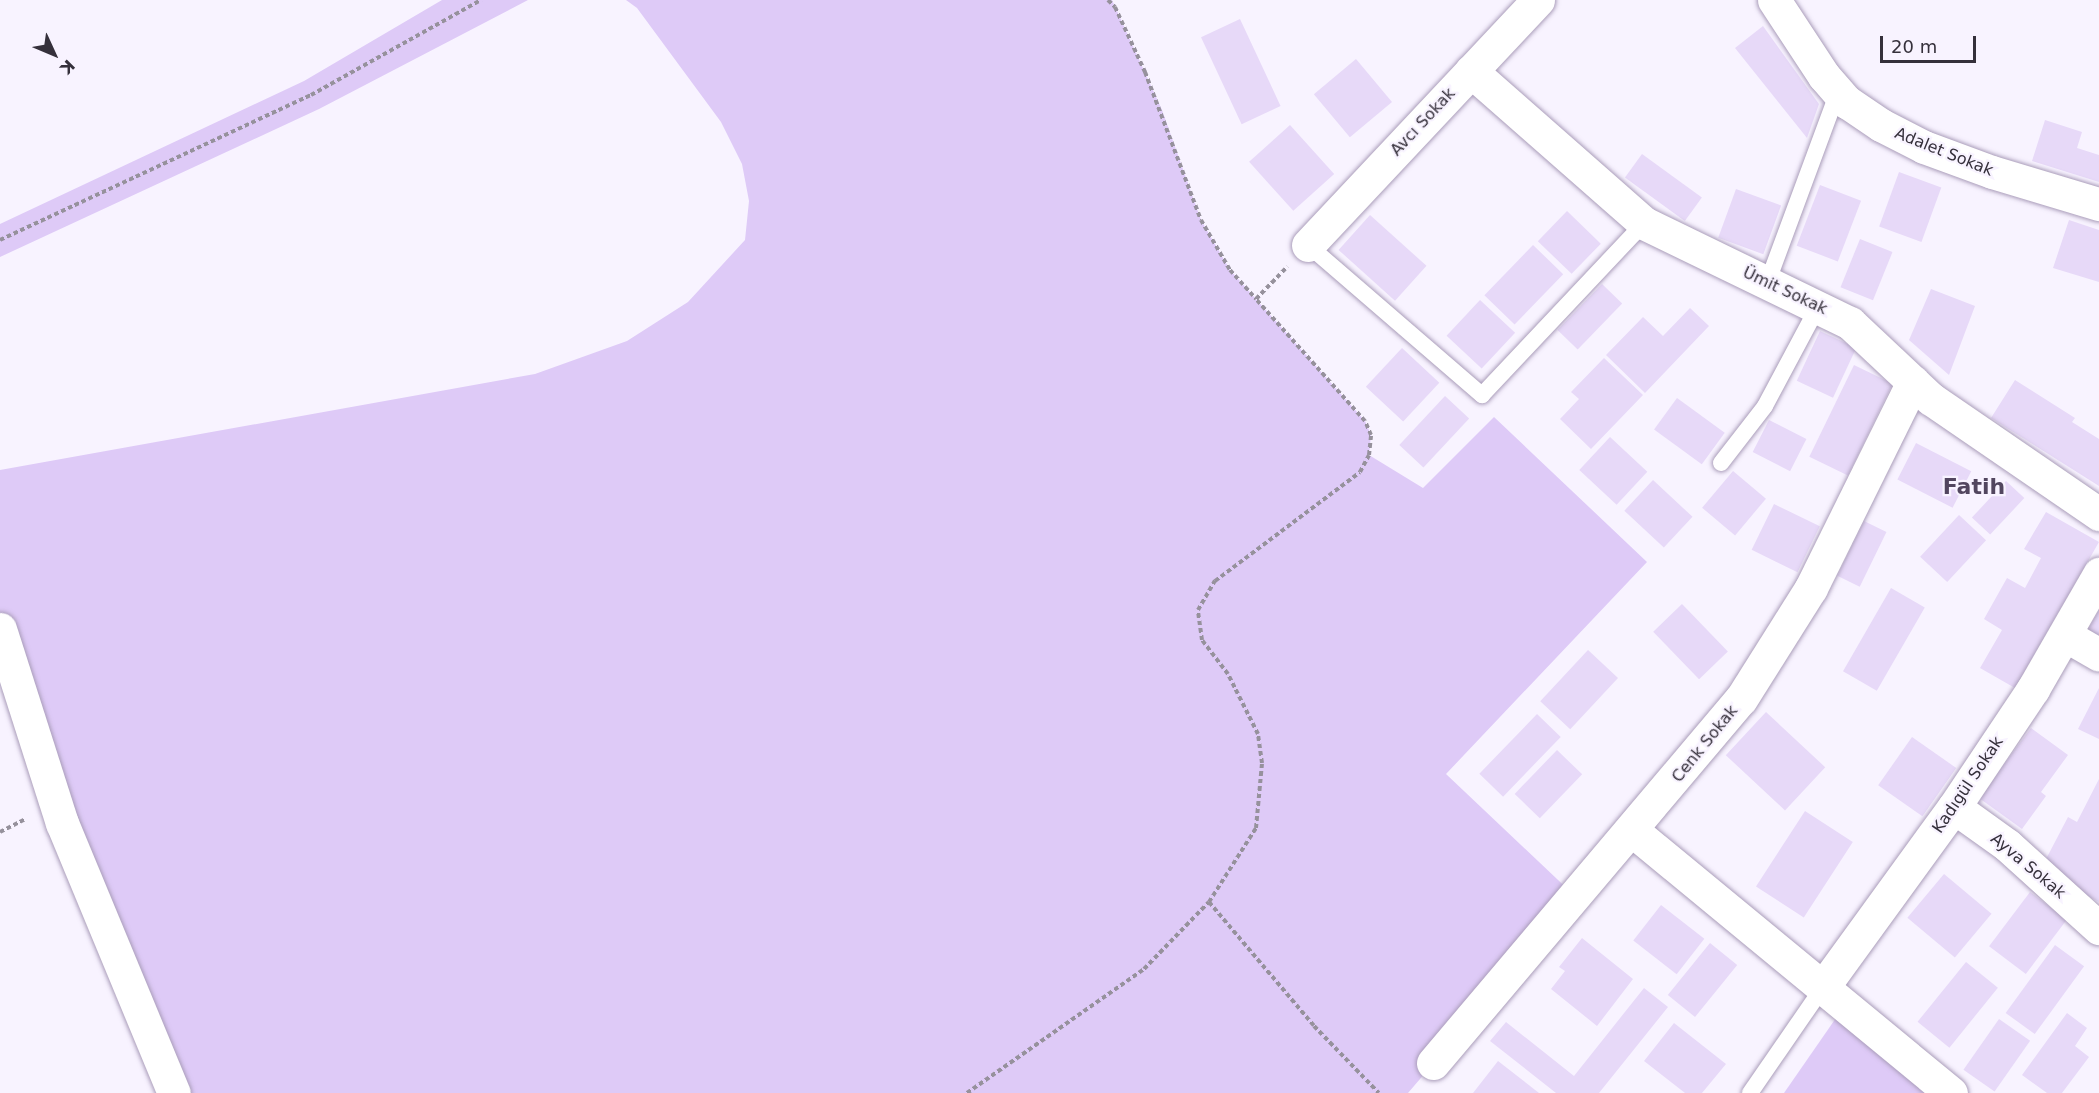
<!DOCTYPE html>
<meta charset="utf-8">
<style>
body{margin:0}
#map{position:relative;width:2099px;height:1093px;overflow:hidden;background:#f8f3ff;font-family:"DejaVu Sans",sans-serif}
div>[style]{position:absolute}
.green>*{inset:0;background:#decaf7}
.building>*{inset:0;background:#e7d9f8;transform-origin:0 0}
.path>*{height:4px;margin-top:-2px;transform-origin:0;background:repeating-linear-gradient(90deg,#96919c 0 4.5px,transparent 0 7.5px)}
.roads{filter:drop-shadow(0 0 2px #aa9dba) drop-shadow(0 0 2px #aa9dba)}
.lane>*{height:16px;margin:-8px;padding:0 8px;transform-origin:8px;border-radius:8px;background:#fff}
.street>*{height:33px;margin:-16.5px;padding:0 16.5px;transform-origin:16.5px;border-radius:16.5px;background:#fff}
span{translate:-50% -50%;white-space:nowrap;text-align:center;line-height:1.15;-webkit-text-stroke:4.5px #f8f3ff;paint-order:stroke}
.street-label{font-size:16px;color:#35303b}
.district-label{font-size:22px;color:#52465f;font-weight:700}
.north{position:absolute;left:24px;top:24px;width:60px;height:60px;-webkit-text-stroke:4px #f8f3ff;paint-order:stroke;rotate:134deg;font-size:16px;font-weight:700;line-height:24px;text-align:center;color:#35303b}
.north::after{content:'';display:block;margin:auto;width:21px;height:27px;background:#35303b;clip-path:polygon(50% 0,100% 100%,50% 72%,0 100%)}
.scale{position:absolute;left:1880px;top:36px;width:96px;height:27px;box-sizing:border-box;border:3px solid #35303b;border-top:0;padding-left:8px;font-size:18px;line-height:21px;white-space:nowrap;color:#35303b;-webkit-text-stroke:4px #f8f3ff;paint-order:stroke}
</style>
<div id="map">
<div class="green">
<div style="clip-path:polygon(442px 0,528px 0,319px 109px,0 257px,0 224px,304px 81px)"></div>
<div style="clip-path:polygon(626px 0,1112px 0,1162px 110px,1201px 220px,1230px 270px,1365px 421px,1371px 435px,1369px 455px,1423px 488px,1494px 417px,1647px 562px,1446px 774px,1576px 897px,1408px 1093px,174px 1093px,0 629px,0 470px,535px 374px,627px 341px,688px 302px,745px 240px,749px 201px,742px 164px,721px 122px,637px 8px)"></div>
<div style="clip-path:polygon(1845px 1005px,1951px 1093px,1784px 1093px)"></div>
</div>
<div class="building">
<div style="left:1240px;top:19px;width:96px;height:43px;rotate:65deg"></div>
<div style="clip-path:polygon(1763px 26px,1819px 104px,1807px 138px,1735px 48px)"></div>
<div style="left:1356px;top:59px;width:56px;height:55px;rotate:50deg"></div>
<div style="clip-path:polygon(2045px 120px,2082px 132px,2077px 148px,2099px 155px,2099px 182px,2032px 161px)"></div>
<div style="left:1290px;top:125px;width:66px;height:55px;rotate:48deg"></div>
<div style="left:1642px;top:154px;width:74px;height:29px;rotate:36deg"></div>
<div style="left:1899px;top:172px;width:45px;height:58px;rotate:20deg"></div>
<div style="left:1820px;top:185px;width:44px;height:65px;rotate:21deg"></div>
<div style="left:1736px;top:189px;width:48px;height:52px;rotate:20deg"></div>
<div style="left:1567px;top:211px;width:47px;height:42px;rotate:44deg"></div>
<div style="left:1370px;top:215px;width:76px;height:47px;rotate:42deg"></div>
<div style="clip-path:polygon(2069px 220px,2099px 230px,2099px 282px,2053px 268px)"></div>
<div style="left:1860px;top:239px;width:35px;height:52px;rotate:22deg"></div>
<div style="left:1533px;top:245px;width:42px;height:70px;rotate:44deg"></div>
<div style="left:1602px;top:284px;width:28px;height:64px;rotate:44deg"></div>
<div style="clip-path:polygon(1931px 289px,1975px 306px,1949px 375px,1909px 340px)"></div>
<div style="left:1480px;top:300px;width:48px;height:49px;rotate:43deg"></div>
<div style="clip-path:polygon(1690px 308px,1709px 326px,1645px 393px,1606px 355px,1643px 317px,1663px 336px)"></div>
<div style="left:1820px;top:331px;width:40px;height:55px;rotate:25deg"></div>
<div style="left:1402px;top:348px;width:51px;height:53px;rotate:43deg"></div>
<div style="clip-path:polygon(1604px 358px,1643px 395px,1591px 449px,1560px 419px,1579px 399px,1571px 392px)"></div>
<div style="left:1854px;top:365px;width:43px;height:102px;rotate:26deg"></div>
<div style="clip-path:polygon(2015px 380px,2075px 418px,2072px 422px,2099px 439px,2099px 486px,1991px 418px)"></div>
<div style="left:1445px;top:396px;width:33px;height:67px;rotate:43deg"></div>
<div style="left:1677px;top:398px;width:59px;height:39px;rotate:36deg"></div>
<div style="left:1769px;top:420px;width:42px;height:36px;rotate:27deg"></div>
<div style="left:1610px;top:437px;width:51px;height:45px;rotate:43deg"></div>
<div style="left:1916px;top:443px;width:62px;height:41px;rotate:27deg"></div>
<div style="left:1733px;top:471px;width:43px;height:48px;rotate:40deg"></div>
<div style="left:1653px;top:480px;width:54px;height:42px;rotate:43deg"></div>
<div style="left:2006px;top:481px;width:25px;height:50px;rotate:43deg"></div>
<div style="left:1774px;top:504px;width:51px;height:51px;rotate:26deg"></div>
<div style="clip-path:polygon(2046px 512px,2099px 542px,2015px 688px,1980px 668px,2002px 630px,1984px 619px,2007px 578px,2025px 588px,2041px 558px,2024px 549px)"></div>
<div style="left:1959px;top:515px;width:37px;height:57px;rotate:43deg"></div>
<div style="left:1864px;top:521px;width:25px;height:61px;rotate:26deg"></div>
<div style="left:1891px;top:588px;width:39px;height:96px;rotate:30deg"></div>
<div style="left:1682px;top:604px;width:66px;height:40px;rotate:46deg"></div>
<div style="clip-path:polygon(2099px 610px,2099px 640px,2086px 633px)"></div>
<div style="left:1588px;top:650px;width:41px;height:70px;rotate:43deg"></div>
<div style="clip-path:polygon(2099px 688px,2099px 739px,2078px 729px)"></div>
<div style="left:1766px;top:712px;width:81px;height:59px;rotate:43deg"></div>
<div style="left:1537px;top:714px;width:33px;height:83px;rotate:44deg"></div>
<div style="clip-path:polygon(2031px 728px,2068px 755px,2041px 792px,2046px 796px,2022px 829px,1979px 798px)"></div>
<div style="left:1912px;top:737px;width:54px;height:59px;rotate:35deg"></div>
<div style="left:1557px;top:750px;width:35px;height:61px;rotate:44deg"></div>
<div style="clip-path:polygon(2099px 779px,2099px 902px,2078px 891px,2045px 861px,2068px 817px,2077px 822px)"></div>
<div style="left:1805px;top:811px;width:57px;height:90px;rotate:33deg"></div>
<div style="left:1944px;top:874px;width:62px;height:57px;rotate:40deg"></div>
<div style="left:2030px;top:892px;width:46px;height:68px;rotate:37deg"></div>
<div style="left:1661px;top:905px;width:55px;height:45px;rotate:38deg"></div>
<div style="clip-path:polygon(1582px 938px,1633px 979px,1597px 1026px,1551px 989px,1565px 971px,1559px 967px)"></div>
<div style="left:1710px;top:943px;width:35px;height:67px;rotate:39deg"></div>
<div style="left:2055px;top:945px;width:36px;height:84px;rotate:36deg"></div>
<div style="left:1966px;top:962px;width:41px;height:77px;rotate:39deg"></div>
<div style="clip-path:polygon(1644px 988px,1668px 1007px,1599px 1093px,1556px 1093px,1490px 1041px,1506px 1022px,1574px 1076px)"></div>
<div style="clip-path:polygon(2067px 1013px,2087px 1028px,2075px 1046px,2089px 1057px,2062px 1093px,2047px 1093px,2022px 1075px)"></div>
<div style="left:1999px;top:1019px;width:38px;height:62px;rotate:35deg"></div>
<div style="clip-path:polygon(1674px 1023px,1726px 1064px,1702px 1093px,1685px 1093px,1644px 1061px)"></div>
<div style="clip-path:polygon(1498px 1061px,1539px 1093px,1473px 1093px)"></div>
</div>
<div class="path">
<div style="left:1108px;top:0;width:10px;rotate:45deg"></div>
<div style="left:1115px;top:7px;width:72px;rotate:65.2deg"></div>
<div style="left:1145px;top:72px;width:158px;rotate:69.3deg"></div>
<div style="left:1201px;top:220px;width:58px;rotate:59.9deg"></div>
<div style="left:1230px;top:270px;width:39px;rotate:48deg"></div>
<div style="left:0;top:240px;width:343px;rotate:-25deg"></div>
<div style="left:311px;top:95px;width:195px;rotate:-29.2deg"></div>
<div style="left:0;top:832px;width:28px;rotate:-27deg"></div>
<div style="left:1209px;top:902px;width:162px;rotate:49.7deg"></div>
<div style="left:1314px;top:1026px;width:93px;rotate:45.9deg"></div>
<div style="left:967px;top:1093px;width:216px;rotate:-35deg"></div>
<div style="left:1144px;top:969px;width:93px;rotate:-45.9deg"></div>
<div style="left:1209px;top:902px;width:88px;rotate:-57.6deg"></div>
<div style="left:1256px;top:828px;width:65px;rotate:-84.7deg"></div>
<div style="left:1262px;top:763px;width:29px;rotate:-98deg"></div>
<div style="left:1258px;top:734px;width:67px;rotate:-116.6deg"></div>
<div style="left:1228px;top:674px;width:43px;rotate:-127.4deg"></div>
<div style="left:1202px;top:640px;width:30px;rotate:-98deg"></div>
<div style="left:1198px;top:610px;width:34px;rotate:-60deg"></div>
<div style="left:1215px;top:581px;width:181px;rotate:-36.9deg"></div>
<div style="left:1360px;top:472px;width:19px;rotate:-62deg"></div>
<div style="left:1369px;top:455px;width:20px;rotate:-84deg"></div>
<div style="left:1371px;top:435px;width:15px;rotate:-113deg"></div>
<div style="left:1365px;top:421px;width:164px;rotate:-131.8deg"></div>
<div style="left:1256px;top:299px;width:45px;rotate:-45.9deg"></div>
</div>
<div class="roads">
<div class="lane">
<div style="left:1308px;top:245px;width:230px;rotate:40.8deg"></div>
<div style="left:1482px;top:395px;width:236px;rotate:-46.7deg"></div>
<div style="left:1768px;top:281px;width:202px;rotate:-69.7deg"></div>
<div style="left:1721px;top:463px;width:72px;rotate:-52.3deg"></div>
<div style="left:1765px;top:406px;width:115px;rotate:-61.9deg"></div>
<div style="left:1750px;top:1093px;width:129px;rotate:-55.4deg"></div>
</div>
<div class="street">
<div style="left:1774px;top:0;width:91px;rotate:56.7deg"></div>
<div style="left:1824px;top:76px;width:35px;rotate:49deg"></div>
<div style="left:1847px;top:102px;width:41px;rotate:34.1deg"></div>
<div style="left:1881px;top:125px;width:48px;rotate:27.1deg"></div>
<div style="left:1924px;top:147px;width:72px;rotate:20.2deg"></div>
<div style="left:1992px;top:172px;width:112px;rotate:16.7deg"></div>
<div style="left:1471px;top:71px;width:230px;rotate:41.3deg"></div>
<div style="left:1644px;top:223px;width:229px;rotate:25.9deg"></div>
<div style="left:1850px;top:323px;width:111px;rotate:43.2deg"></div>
<div style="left:1931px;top:399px;width:204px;rotate:34.4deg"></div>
<div style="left:1308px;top:245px;width:336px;rotate:-46.8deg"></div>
<div style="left:0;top:629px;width:204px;rotate:72.3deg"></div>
<div style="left:62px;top:823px;width:292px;rotate:67.5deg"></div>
<div style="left:2065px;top:635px;width:39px;rotate:30deg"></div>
<div style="left:1954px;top:807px;width:65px;rotate:35.6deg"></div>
<div style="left:2007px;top:845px;width:124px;rotate:42.1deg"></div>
<div style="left:1633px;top:831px;width:412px;rotate:39.5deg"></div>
<div style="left:1823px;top:987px;width:223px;rotate:-54deg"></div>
<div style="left:1954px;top:807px;width:142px;rotate:-56.2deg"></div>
<div style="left:2033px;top:689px;width:133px;rotate:-60.1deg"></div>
<div style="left:1433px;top:1063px;width:477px;rotate:-49.8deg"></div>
<div style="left:1741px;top:699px;width:131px;rotate:-57.8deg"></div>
<div style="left:1811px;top:588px;width:230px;rotate:-63.7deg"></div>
</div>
</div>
<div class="street-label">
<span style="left:1423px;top:122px;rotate:-47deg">Avcı Sokak</span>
<span style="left:1944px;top:152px;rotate:22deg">Adalet Sokak</span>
<span style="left:1785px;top:291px;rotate:25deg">Ümit Sokak</span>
<span style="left:1705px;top:744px;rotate:-51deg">Cenk Sokak</span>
<span style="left:1968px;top:785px;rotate:-56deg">Kadıgül Sokak</span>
<span style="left:2028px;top:866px;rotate:40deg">Ayva Sokak</span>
</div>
<div class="district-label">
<span style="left:1974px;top:487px">Fatih</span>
</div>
<div class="north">K</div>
<div class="scale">20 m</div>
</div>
